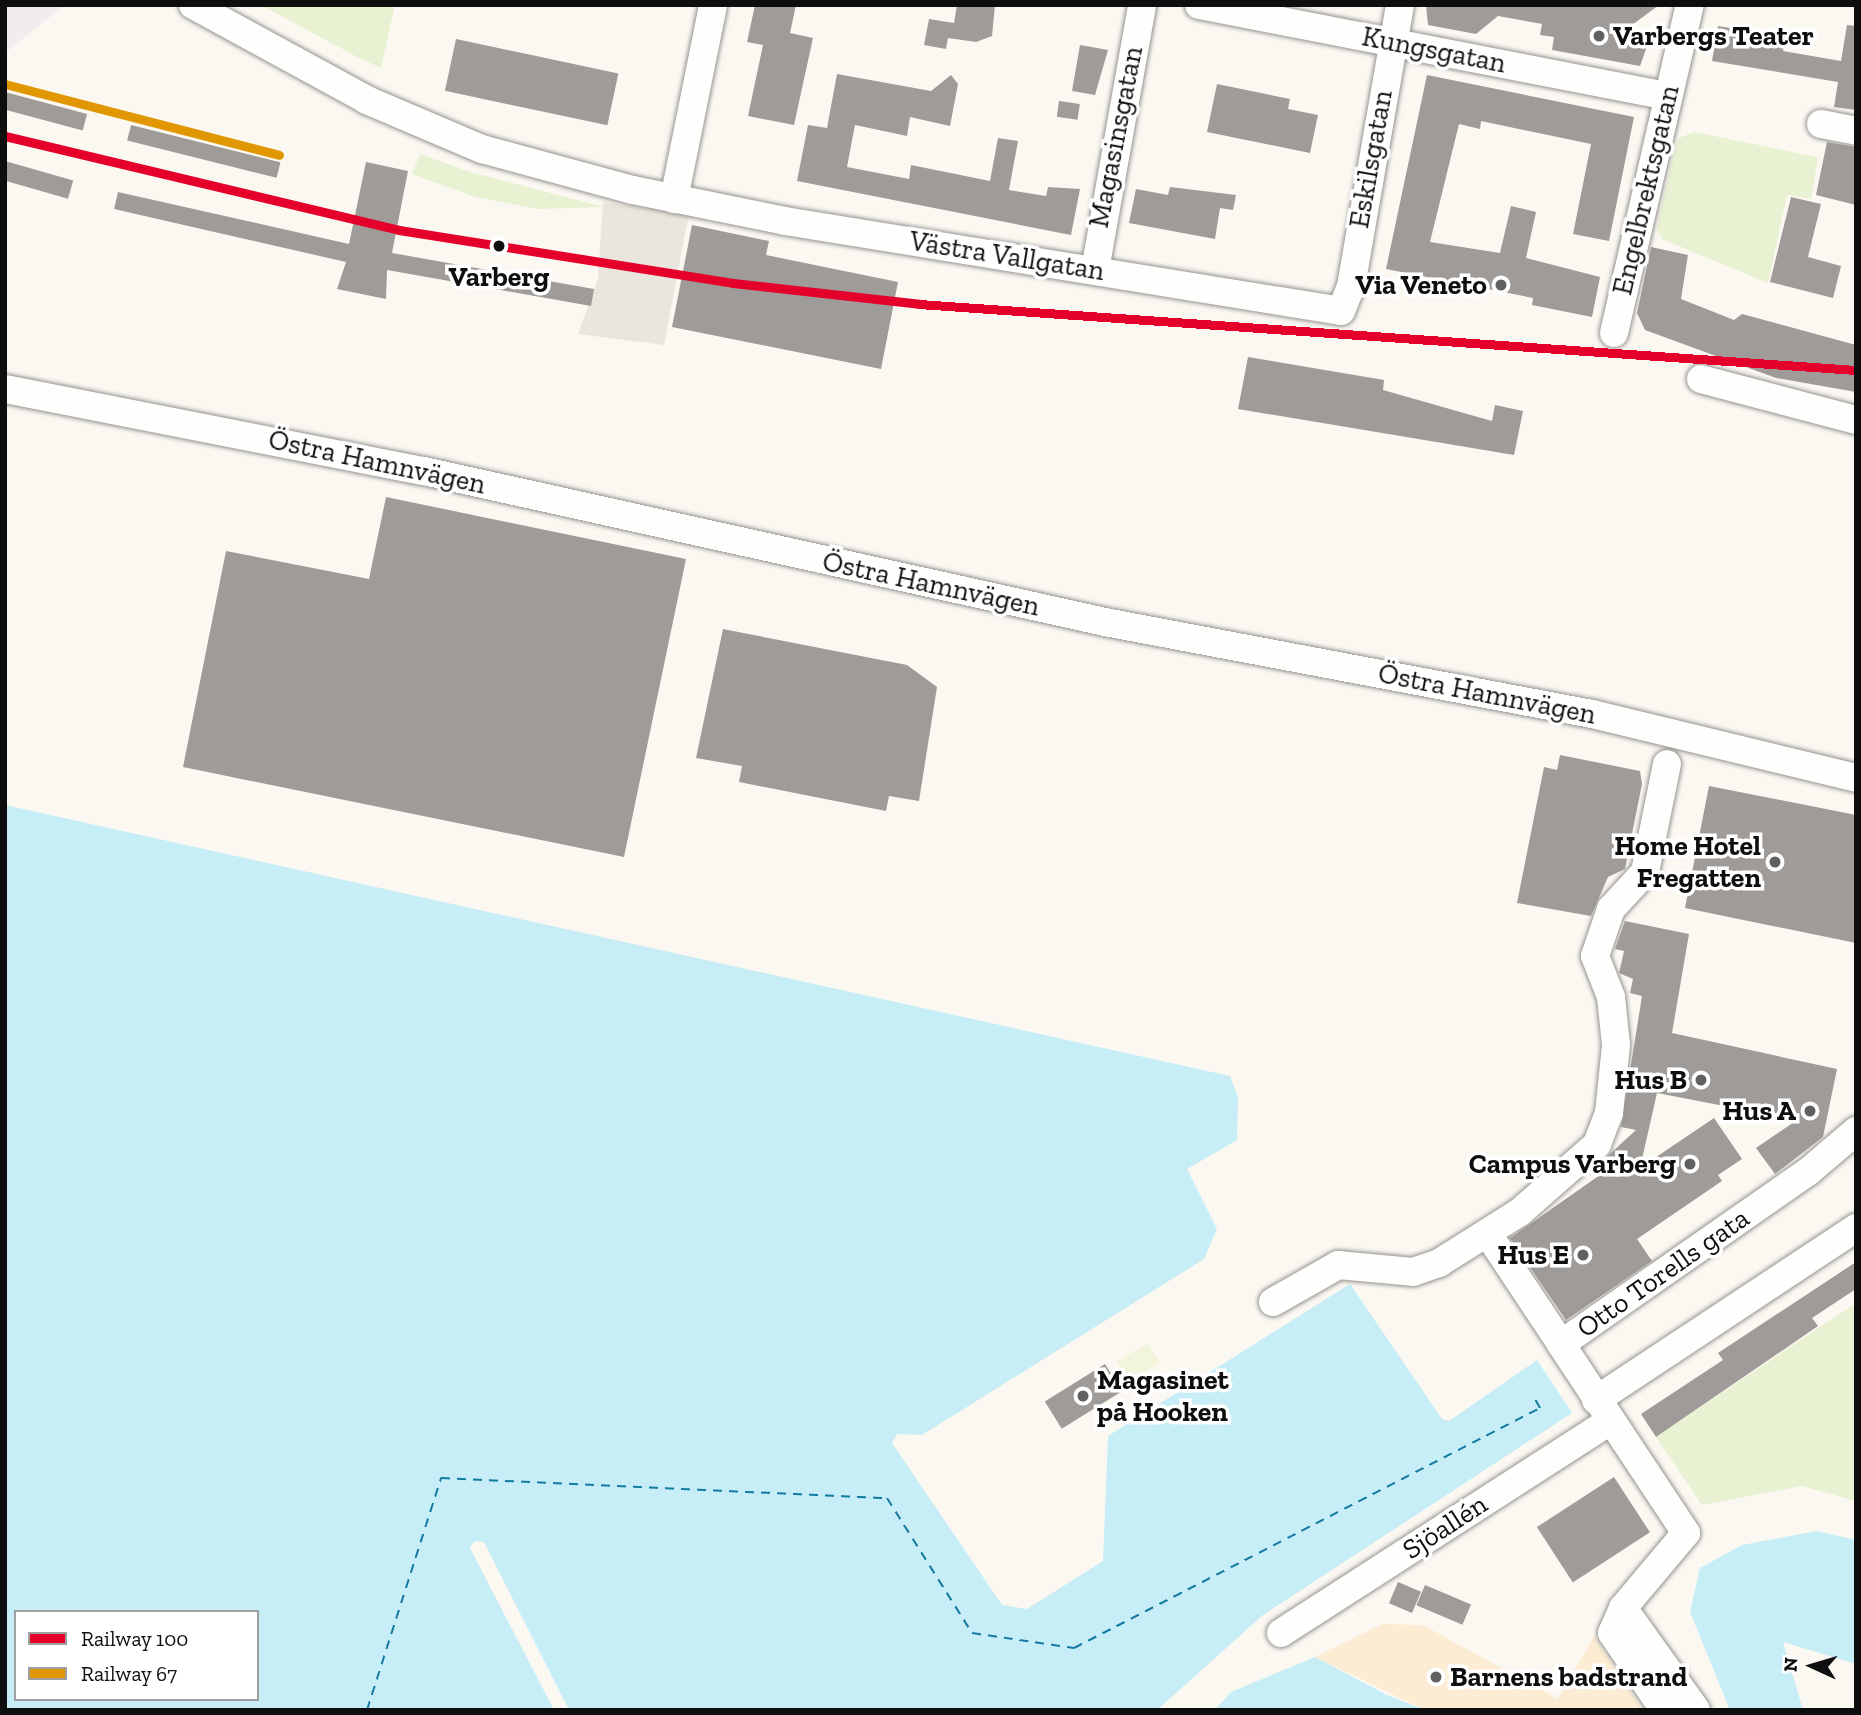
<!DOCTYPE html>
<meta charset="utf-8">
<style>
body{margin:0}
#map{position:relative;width:1861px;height:1715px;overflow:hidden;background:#fbf8f2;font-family:"Zilla Slab",serif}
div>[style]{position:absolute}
.industrial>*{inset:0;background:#f2ecef}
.green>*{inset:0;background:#e8f1d2}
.sand>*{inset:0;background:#fcecd3}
.pitch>*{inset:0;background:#f2f4db;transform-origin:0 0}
.plaza>*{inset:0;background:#ebe6dd}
.water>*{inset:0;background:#c7edf6}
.ferry>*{height:2px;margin-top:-1px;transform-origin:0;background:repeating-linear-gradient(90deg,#137aa3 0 9px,transparent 0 16px)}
.building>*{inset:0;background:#9f9b98;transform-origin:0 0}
.roads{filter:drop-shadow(0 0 2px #959391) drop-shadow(0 0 2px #959391)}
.minor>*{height:28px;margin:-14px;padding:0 14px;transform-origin:14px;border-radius:14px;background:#fefefd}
.rail-1>*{height:9px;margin:-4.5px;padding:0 4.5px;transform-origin:4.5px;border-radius:4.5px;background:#e4002b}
.rail-2>*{height:9px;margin:-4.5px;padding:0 4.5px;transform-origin:4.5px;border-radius:4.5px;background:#e09701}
.dots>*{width:19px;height:19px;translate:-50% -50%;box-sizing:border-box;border:4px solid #fff;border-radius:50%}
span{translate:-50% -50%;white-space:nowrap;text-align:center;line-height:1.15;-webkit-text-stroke:7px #fff;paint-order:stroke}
.poi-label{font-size:28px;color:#0e0e0e;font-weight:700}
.left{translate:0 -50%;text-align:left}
.right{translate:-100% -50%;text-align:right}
.street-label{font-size:28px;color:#0e0e0e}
.stop-label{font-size:28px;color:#0e0e0e;font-weight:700}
.frame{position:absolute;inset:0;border:7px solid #0e0e0e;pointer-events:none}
.legend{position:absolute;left:14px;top:1610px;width:245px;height:91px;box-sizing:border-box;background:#fff;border:2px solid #9f9f9f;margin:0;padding:9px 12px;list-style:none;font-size:21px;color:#0e0e0e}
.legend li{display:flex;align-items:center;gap:14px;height:35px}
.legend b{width:35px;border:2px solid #9f9f9f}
.north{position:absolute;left:1777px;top:1631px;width:70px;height:70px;-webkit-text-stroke:5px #fff;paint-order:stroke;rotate:274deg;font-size:19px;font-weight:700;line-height:28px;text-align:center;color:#0e0e0e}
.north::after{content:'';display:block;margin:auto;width:24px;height:32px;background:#0e0e0e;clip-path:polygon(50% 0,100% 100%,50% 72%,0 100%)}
</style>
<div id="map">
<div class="industrial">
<div style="clip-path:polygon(5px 5px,65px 5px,5px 53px)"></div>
</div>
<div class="green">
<div style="clip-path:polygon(261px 5px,395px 5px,381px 68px,361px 59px)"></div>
<div style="clip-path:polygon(1694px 132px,1818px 157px,1811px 199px,1787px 195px,1768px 283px,1662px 239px,1657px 229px,1674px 151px,1679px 138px)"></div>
<div style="clip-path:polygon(420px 154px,470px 172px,604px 207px,539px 209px,475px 197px,412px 174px)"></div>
<div style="clip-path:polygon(1856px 1303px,1856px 1501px,1802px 1486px,1702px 1505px,1656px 1437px)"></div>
</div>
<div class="sand">
<div style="clip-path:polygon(1382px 1624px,1423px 1625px,1558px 1699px,1594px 1636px,1643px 1710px,1425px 1710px,1315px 1657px)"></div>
</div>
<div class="pitch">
<div style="left:1148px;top:1343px;width:23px;height:36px;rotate:59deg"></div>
</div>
<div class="plaza">
<div style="clip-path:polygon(603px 202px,689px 214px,664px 345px,578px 334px,598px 278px)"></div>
</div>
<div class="water">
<div style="clip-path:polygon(evenodd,5px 805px,1230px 1076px,1238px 1097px,1237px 1140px,1187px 1169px,1217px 1229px,1204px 1259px,922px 1435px,897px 1434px,892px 1443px,1002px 1605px,1027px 1609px,1103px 1561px,1108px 1436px,1350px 1284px,1442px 1419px,1449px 1421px,1537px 1360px,1572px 1413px,1263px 1615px,1157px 1710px,569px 1710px,484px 1542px,475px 1541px,470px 1548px,554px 1710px,5px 1710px,5px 805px,16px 1612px,257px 1612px,257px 1699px,16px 1699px,16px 1612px)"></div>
<div style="clip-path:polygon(1817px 1531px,1856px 1540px,1856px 1664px,1783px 1642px,1803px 1710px,1730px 1710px,1690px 1612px,1700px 1568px,1742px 1545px)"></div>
<div style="clip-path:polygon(1315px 1657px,1387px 1695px,1425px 1710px,1215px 1710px,1231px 1692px)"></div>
</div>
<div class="ferry">
<div style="left:367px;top:1710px;width:244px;rotate:-72.3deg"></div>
<div style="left:441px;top:1478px;width:446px;rotate:2.6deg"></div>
<div style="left:887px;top:1498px;width:160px;rotate:57.8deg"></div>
<div style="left:972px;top:1633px;width:103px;rotate:8.4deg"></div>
<div style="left:1074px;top:1648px;width:524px;rotate:-27.25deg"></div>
<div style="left:1540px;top:1408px;width:10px;rotate:-119deg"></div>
</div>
<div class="building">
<div style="clip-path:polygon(755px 5px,796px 5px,790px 33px,813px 38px,794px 125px,748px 116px,763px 45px,747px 42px)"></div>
<div style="clip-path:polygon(957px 5px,995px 5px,992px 36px,976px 42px,948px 38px,946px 49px,924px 45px,929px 19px,954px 23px)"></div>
<div style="clip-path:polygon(1426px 5px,1485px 6px,1659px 5px,1628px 28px,1652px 32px,1640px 66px,1552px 50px,1554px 37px,1540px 35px,1542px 24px,1498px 16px,1476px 34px,1428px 25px)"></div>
<div style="clip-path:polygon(1847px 25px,1856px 26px,1856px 110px,1834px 107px,1838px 82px,1712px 61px,1718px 26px,1786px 37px,1783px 51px,1841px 61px)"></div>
<div style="left:456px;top:39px;width:166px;height:53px;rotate:12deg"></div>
<div style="clip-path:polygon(1080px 45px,1108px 50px,1095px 95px,1072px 91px)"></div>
<div style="clip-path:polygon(837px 74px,931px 91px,951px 75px,958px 84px,950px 126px,910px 117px,907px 136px,855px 125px,847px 167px,909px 179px,911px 165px,990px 181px,998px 138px,1018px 141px,1009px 190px,1046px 196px,1048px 187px,1080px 189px,1071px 235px,797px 181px,808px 125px,827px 128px)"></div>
<div style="clip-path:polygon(1427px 75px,1634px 117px,1609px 241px,1573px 234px,1591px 144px,1481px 121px,1480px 129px,1459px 124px,1430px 242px,1500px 253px,1511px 206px,1536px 212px,1526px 258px,1600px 277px,1592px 317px,1532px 305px,1533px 298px,1386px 269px)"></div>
<div style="clip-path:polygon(1217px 84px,1290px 99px,1288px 109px,1318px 115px,1310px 153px,1207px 132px)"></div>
<div style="left:5px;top:92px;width:85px;height:17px;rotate:15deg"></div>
<div style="left:1059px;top:101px;width:21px;height:16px;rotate:8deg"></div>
<div style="left:131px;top:125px;width:154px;height:16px;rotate:14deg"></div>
<div style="clip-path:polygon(1827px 142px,1856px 147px,1856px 205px,1816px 195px)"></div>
<div style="left:5px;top:161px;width:71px;height:19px;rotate:16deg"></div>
<div style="clip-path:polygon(366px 162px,408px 171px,392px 253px,594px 289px,591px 306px,387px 270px,386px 299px,337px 289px,346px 262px,114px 209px,118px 192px,349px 244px)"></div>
<div style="clip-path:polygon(1170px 187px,1236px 195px,1233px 210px,1220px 208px,1215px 239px,1129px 223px,1136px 189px,1168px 195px)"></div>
<div style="clip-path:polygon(1791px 197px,1821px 204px,1808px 257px,1841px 266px,1833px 298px,1770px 282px)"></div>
<div style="clip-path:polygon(692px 225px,769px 241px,766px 255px,898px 282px,881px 369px,672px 327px)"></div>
<div style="clip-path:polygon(1651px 247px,1688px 255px,1681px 299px,1734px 320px,1742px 314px,1856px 345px,1856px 392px,1776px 378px,1645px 330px,1637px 313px)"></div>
<div style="clip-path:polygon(1248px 357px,1384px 380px,1383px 390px,1492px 421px,1495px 405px,1523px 411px,1514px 455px,1238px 409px)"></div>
<div style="clip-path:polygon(386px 497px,686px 559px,624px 857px,183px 767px,226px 551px,369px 579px)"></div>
<div style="clip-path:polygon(723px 629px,907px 665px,937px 687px,919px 801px,889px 796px,886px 811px,739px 782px,742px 766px,696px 758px)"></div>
<div style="clip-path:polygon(1560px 755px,1640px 771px,1642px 784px,1625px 869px,1608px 877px,1591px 916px,1517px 903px,1544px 767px,1557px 770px)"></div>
<div style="clip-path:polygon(1709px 786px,1856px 815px,1856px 943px,1685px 908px)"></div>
<div style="clip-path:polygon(1625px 921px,1689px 934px,1672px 1033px,1837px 1069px,1823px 1137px,1775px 1174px,1756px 1148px,1797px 1120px,1657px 1093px,1640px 1168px,1714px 1118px,1742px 1159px,1718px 1175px,1722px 1181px,1637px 1239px,1652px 1261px,1566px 1320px,1510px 1238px,1607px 1170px,1601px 1162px,1636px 1130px,1621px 1127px,1642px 996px,1630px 993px,1633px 979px,1619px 973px,1624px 951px,1615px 949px)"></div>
<div style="clip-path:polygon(1856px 1262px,1856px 1289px,1812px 1318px,1818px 1326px,1656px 1437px,1641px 1414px,1723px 1360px,1718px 1353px)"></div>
<div style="left:1105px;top:1364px;width:32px;height:71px;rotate:58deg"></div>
<div style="left:1614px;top:1477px;width:66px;height:92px;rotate:57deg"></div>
<div style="left:1398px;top:1582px;width:25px;height:23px;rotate:23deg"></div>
<div style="left:1425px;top:1585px;width:50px;height:22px;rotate:23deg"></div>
</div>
<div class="roads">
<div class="minor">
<div style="left:193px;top:5px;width:198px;rotate:28.6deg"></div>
<div style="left:367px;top:100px;width:125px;rotate:23.1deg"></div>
<div style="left:482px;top:149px;width:156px;rotate:15.2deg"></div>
<div style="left:633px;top:190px;width:155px;rotate:11.5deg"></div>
<div style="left:785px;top:221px;width:563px;rotate:9.19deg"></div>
<div style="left:1341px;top:311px;width:27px;rotate:-68deg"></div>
<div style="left:1351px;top:286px;width:285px;rotate:-80.1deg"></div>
<div style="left:1199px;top:5px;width:478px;rotate:11deg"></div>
<div style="left:1821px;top:124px;width:36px;rotate:11deg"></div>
<div style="left:674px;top:199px;width:198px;rotate:-78.6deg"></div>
<div style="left:1095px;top:270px;width:269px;rotate:-79.9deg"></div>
<div style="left:1614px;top:333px;width:337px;rotate:-77deg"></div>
<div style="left:1701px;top:379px;width:160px;rotate:14.8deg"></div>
<div style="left:5px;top:389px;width:427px;rotate:11.1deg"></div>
<div style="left:424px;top:471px;width:698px;rotate:12.5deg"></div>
<div style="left:1105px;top:622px;width:496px;rotate:10.7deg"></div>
<div style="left:1592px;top:714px;width:272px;rotate:13.6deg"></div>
<div style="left:1488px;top:1234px;width:132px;rotate:56.4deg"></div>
<div style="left:1273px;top:1302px;width:75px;rotate:-29.6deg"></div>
<div style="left:1338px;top:1265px;width:75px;rotate:5.3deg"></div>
<div style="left:1413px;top:1272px;width:28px;rotate:-19deg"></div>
<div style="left:1439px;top:1263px;width:96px;rotate:-32.2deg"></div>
<div style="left:1520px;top:1212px;width:103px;rotate:-41.4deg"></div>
<div style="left:1597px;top:1144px;width:33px;rotate:-69deg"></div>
<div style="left:1609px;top:1113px;width:68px;rotate:-84.1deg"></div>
<div style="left:1616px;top:1045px;width:48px;rotate:-95.9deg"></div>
<div style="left:1611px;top:997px;width:44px;rotate:-111.3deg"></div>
<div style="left:1595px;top:956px;width:50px;rotate:-71.2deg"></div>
<div style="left:1611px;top:909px;width:50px;rotate:-47.4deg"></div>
<div style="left:1645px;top:872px;width:110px;rotate:-78.5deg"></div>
<div style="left:1596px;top:1400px;width:312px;rotate:-33.5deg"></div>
<div style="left:1623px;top:1608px;width:125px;rotate:54.4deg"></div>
<div style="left:1281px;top:1633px;width:389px;rotate:-32.8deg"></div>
<div style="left:1664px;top:1710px;width:93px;rotate:-124deg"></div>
<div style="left:1612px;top:1633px;width:27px;rotate:-66deg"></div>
<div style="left:1623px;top:1608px;width:98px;rotate:-50deg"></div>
<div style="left:1686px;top:1533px;width:227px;rotate:-123.5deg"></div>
<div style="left:1561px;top:1344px;width:302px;rotate:-34.9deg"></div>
<div style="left:1809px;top:1171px;width:62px;rotate:-40.4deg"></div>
</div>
</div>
<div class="rail-1">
<div style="left:5px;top:136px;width:405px;rotate:13.4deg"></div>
<div style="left:399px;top:230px;width:338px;rotate:9deg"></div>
<div style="left:733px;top:283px;width:187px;rotate:6.4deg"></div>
<div style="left:919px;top:304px;width:939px;rotate:4.03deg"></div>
</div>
<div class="rail-2">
<div style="left:5px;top:84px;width:283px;rotate:14.5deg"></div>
</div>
<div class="dots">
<div style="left:1599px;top:36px;background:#61605e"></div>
<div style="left:499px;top:246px;background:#0e0e0e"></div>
<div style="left:1501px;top:285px;background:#61605e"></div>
<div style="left:1775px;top:862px;background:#61605e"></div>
<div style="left:1701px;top:1080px;background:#61605e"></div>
<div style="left:1810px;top:1111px;background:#61605e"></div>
<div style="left:1690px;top:1164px;background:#61605e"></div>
<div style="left:1583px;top:1255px;background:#61605e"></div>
<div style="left:1083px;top:1396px;background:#61605e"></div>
<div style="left:1436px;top:1677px;background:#61605e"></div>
</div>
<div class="poi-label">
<span class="left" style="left:1613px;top:36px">Varbergs Teater</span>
<span class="right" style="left:1487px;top:285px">Via Veneto</span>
<span class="right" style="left:1761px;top:862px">Home Hotel<br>Fregatten</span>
<span class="right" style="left:1687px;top:1080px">Hus B</span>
<span class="right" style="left:1796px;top:1111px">Hus A</span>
<span class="right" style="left:1676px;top:1164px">Campus Varberg</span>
<span class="right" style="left:1569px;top:1255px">Hus E</span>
<span class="left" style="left:1097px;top:1396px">Magasinet<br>på Hooken</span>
<span class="left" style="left:1450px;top:1677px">Barnens badstrand</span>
</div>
<div class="street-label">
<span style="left:1434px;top:50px;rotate:11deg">Kungsgatan</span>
<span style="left:1116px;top:137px;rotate:-79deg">Magasinsgatan</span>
<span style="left:1371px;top:159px;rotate:-80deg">Eskilsgatan</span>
<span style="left:1646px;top:190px;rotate:-77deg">Engelbrektsgatan</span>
<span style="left:1007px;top:256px;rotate:9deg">Västra Vallgatan</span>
<span style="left:377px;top:462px;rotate:12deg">Östra Hamnvägen</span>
<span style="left:931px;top:584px;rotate:12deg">Östra Hamnvägen</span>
<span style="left:1487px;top:694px;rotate:11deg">Östra Hamnvägen</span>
<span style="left:1663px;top:1273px;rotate:-35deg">Otto Torells gata</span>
<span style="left:1445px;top:1527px;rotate:-33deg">Sjöallén</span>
</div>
<div class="stop-label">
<span style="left:499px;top:277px">Varberg</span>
</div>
<div class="frame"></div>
<ul class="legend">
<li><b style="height:9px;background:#e4002b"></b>Railway 100</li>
<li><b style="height:9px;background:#e09701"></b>Railway 67</li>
</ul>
<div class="north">N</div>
</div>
